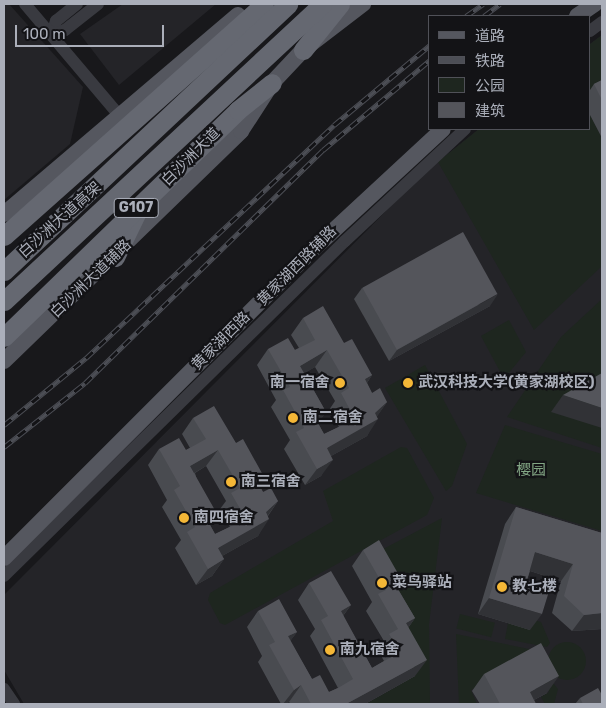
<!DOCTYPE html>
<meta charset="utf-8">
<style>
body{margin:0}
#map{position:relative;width:606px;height:708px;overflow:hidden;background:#18181b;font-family:Rubik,"Noto Sans SC",sans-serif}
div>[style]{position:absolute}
.built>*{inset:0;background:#242428}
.green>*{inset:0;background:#1e261f;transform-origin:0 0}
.round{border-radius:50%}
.minor>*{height:12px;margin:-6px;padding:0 6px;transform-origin:6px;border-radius:6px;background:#393a40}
.major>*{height:16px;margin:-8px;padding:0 8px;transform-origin:8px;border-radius:8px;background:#55575f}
.highway>*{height:19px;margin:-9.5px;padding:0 9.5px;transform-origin:9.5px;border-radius:9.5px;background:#656871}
.rail>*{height:5px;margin-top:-2.5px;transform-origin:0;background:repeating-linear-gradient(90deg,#131316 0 9px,#4c4e55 0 18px);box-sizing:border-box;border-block:1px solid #4c4e55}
.wall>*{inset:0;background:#494b50}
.shaded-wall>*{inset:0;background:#313236}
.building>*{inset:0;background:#54555b;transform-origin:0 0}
.dots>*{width:14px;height:14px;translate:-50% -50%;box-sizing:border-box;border:2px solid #131316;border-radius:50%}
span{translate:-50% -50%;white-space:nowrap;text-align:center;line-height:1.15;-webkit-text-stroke:4.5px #131316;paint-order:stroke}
.shield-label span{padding:1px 4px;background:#131316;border:1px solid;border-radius:4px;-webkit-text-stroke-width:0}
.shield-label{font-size:14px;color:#abafba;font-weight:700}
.street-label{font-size:15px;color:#abafba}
.poi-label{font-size:15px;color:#abafba;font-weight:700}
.right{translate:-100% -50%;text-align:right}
.left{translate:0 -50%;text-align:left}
.park-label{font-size:15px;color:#82a584}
.frame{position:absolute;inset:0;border:5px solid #abafba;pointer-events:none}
.legend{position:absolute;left:428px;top:15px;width:162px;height:115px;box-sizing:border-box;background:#131316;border:1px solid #505158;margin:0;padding:6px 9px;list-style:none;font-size:15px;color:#abafba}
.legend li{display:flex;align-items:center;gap:10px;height:25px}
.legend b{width:25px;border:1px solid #505158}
.scale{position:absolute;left:15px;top:25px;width:149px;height:22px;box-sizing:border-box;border:2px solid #abafba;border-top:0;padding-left:6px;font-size:15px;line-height:18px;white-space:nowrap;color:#abafba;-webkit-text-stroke:4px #131316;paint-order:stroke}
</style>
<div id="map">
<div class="built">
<div style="clip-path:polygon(4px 4px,9px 4px,83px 87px,70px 144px,4px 200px)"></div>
<div style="clip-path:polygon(123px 4px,216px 4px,119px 85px,80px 34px)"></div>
<div style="clip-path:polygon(602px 35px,602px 704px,24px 704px,4px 670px,4px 595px,425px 172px,479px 129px,590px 129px,590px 44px)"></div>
</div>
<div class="green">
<div style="clip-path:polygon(602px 35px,602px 90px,590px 97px,590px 44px)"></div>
<div style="clip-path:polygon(590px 115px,602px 138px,602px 266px,534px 330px,438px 162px,479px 129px,590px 129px)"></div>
<div style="clip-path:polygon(602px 299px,602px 448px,507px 417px,561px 337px)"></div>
<div style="clip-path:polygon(509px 320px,526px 352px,504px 379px,481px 336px)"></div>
<div style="clip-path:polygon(425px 365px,467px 444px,452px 486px,446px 491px,385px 388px)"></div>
<div style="clip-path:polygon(505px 425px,602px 454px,602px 531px,476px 493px)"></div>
<div style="clip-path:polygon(401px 447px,407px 448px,434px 498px,427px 515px,225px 625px,220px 623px,208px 600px,210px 593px,333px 521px,323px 491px)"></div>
<div style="clip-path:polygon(442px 518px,429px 624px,430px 704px,366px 704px,415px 676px,368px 557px)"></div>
<div style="left:460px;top:614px;width:36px;height:15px;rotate:14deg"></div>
<div style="clip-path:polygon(534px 620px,541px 622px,550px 643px,547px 647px,505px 639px,508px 623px)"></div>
<div style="clip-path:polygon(456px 634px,544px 652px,471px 690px,477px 704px,459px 704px)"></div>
<div class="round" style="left:548px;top:642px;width:38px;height:38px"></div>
<div style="clip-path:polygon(548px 677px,558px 689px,554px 704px,545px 704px,541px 697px,549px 692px,542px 680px)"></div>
</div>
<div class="minor">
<div style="left:25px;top:4px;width:144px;rotate:49.8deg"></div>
<div style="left:590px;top:31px;width:15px;rotate:-37deg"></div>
<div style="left:52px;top:34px;width:14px;rotate:-17deg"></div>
<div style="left:65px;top:30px;width:42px;rotate:-38.2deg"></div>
<div style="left:52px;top:34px;width:14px;rotate:-73deg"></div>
<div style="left:56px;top:21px;width:27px;rotate:-39deg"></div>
<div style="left:4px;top:576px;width:478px;rotate:-44.5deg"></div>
<div style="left:345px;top:241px;width:164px;rotate:-43deg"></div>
<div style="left:4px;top:689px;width:18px;rotate:56deg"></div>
</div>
<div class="major">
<div style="left:577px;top:16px;width:22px;rotate:-34deg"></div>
<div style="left:4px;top:214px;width:307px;rotate:-40.4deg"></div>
<div style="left:4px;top:361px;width:330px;rotate:-44.1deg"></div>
<div style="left:241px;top:131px;width:57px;rotate:-57.1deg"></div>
<div style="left:272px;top:83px;width:45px;rotate:-46.8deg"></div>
<div style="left:303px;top:50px;width:76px;rotate:-37.5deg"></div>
<div style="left:4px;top:558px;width:429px;rotate:-45deg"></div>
<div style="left:307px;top:255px;width:185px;rotate:-42.8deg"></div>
</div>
<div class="highway">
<div style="left:303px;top:50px;width:59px;rotate:-51.2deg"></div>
<div style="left:4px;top:236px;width:348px;rotate:-41.7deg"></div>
<div style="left:115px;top:257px;width:48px;rotate:-64deg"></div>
<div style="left:4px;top:271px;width:390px;rotate:-43.2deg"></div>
<div style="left:4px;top:301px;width:435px;rotate:-43deg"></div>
<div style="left:4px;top:337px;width:326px;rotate:-44.1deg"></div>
<div style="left:238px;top:110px;width:43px;rotate:-38.5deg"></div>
</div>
<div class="rail">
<div style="left:466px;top:16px;width:21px;rotate:-35deg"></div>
<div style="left:484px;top:16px;width:20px;rotate:-37deg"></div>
<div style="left:4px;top:425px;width:106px;rotate:-39.3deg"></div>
<div style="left:86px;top:358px;width:340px;rotate:-43.2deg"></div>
<div style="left:334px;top:125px;width:125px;rotate:-39.8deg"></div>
<div style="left:4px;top:447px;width:103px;rotate:-38.3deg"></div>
<div style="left:85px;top:383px;width:333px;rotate:-44.4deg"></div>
<div style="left:323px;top:150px;width:140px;rotate:-40.1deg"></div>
</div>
<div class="wall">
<div style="clip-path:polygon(602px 80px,602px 138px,590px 115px,590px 90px,594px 84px)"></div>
<div style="clip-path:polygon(362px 288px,490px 306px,389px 361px,354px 299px)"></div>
<div style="clip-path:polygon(evenodd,303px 318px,344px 343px,372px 375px,367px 383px,372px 393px,387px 402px,377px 416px,367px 436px,331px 456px,321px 476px,305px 485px,284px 449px,290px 440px,271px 407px,276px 400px,257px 365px,268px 349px,295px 350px,299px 348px,291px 335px,303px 318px,315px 367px,335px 401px,329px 410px,339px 427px,324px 434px,318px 423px,326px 412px,304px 373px,315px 367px)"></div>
<div style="clip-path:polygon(evenodd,193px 418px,236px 443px,263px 475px,258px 483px,263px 492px,278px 501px,268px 516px,258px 536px,222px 556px,224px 559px,212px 576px,196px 585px,175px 548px,181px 540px,162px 507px,167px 500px,148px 465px,159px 449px,186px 450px,190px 448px,182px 434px,193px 418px,206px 466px,226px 501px,220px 509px,230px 527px,215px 534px,209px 523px,195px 473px,206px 466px)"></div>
<div style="clip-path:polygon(516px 507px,602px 533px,602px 629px,572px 631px,552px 613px,561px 581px,530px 571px,527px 580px,530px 630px,478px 614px,505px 524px)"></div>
<div style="clip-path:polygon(363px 550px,400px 577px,395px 584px,415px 618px,408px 628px,415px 676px,365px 704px,291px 704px,289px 702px,285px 704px,281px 704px,258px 662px,262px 656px,247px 627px,258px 611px,297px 632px,290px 641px,312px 679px,329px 692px,338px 688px,310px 636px,315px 629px,298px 600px,309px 583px,351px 605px,343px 616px,372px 668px,384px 661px,378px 650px,384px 641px,366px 611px,372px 602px,352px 566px)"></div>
<div style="clip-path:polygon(484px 674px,547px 693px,534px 700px,536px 704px,480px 704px,472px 691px)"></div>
<div style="clip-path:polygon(580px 698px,602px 704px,575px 704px)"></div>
</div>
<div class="shaded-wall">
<div style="clip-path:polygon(498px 294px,490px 306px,389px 361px,397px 350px)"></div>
<div style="clip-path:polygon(327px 350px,315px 367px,288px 383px,300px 366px)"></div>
<div style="clip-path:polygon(372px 375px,361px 392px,365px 379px)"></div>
<div style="clip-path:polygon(563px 395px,602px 408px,602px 428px,551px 412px)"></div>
<div style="clip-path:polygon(387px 402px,376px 418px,378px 419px,367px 436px,315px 465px,327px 448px)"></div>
<div style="clip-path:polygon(326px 412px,314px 429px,315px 418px)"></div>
<div style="clip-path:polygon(218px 450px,206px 466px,179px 482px,190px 466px)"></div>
<div style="clip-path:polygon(333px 460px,321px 476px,305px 485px,317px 469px)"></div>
<div style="clip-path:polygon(263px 475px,252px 491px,256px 479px)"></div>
<div style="clip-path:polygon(278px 501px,266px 518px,269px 519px,258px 536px,206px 565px,218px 548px,266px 512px)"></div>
<div style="clip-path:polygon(216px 512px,205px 529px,206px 518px)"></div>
<div style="clip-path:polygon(535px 552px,573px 564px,561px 581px,524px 569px)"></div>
<div style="clip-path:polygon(224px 559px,212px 576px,196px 585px,208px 569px)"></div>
<div style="clip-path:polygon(400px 577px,389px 594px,393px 581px)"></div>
<div style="clip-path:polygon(489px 598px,542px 614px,530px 630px,478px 614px)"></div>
<div style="clip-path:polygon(351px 605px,339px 621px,341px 611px)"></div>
<div style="clip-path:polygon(602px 613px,602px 629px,572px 631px,584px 615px)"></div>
<div style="clip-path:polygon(415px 618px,403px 635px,406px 623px)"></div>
<div style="clip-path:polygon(297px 632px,285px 648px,288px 636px)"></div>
<div style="clip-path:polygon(427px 660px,415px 676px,365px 704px,346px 704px)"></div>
<div style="clip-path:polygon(559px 676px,547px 693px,526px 704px,530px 692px)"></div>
<div style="clip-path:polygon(301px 685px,289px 702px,285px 704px,283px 704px,294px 690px)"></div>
</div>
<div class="building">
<div style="clip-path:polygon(602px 80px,602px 100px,594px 84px)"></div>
<div style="left:463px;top:232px;width:71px;height:115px;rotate:61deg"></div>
<div style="clip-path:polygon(evenodd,323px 306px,344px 343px,352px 339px,372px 375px,365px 379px,372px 393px,380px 388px,387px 402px,375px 413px,378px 419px,327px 448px,333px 460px,317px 469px,296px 432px,304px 428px,283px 390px,290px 387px,268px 349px,288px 338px,295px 350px,315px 340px,303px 318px,323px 306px,327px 350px,349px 388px,341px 393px,355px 419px,324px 434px,315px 418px,326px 412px,300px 366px,327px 350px)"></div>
<div style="clip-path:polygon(602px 373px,602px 408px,563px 395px)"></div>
<div style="clip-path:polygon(evenodd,214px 406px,236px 443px,243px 439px,263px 475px,256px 479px,263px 492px,271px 488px,278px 501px,266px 512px,269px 519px,218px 548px,224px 559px,208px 569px,187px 532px,195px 527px,174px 490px,180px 486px,159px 449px,179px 438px,186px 450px,206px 439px,193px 418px,214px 406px,218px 450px,240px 488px,231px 493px,246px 519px,215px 534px,206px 518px,216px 512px,190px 466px,218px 450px)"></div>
<div style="clip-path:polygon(516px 507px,602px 533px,602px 613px,584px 615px,564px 596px,573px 564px,535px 552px,527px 580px,550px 588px,542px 614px,489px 598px)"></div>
<div style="clip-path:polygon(379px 540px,400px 577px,393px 581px,415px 618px,406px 623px,427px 660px,346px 704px,311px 704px,301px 685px,294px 690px,269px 645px,275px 642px,258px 611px,279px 599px,297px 632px,288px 636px,312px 679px,320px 675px,329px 692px,338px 688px,353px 679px,321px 620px,328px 616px,309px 583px,331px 571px,351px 605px,341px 611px,372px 668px,400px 652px,389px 634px,398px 629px,378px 594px,386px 590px,363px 550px)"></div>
<div style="clip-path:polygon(541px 643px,559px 676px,530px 692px,536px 704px,500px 704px,484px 674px)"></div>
<div style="clip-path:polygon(598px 688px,602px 695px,602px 704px,583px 704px,580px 698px)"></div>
</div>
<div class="dots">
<div style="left:340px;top:383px;background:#f4b737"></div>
<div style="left:408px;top:383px;background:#f4b737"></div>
<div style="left:293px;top:418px;background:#f4b737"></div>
<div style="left:231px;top:482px;background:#f4b737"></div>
<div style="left:184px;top:518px;background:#f4b737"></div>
<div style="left:382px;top:583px;background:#f4b737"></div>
<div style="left:502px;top:587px;background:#f4b737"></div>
<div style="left:330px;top:650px;background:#f4b737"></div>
</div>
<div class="shield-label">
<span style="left:136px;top:208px">G107</span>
</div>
<div class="street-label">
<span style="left:191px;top:157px;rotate:-45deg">白沙洲大道</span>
<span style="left:60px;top:220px;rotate:-42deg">白沙洲大道高架</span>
<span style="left:297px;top:266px;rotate:-45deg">黄家湖西路辅路</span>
<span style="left:91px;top:279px;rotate:-44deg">白沙洲大道辅路</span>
<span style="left:221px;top:341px;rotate:-45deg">黄家湖西路</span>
</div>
<div class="poi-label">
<span class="right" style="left:330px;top:383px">南一宿舍</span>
<span class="left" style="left:418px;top:383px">武汉科技大学(黄家湖校区)</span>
<span class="left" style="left:303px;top:418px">南二宿舍</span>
<span class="left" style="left:241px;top:482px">南三宿舍</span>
<span class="left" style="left:194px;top:518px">南四宿舍</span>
<span class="left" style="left:392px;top:583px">菜鸟驿站</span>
<span class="left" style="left:512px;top:587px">教七楼</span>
<span class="left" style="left:340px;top:650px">南九宿舍</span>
</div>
<div class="park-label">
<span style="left:531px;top:471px">樱园</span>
</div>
<div class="frame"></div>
<ul class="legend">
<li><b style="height:6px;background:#55575f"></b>道路</li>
<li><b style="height:6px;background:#4c4e55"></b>铁路</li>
<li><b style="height:14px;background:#1e261f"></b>公园</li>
<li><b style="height:14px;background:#54555b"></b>建筑</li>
</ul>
<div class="scale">100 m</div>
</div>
